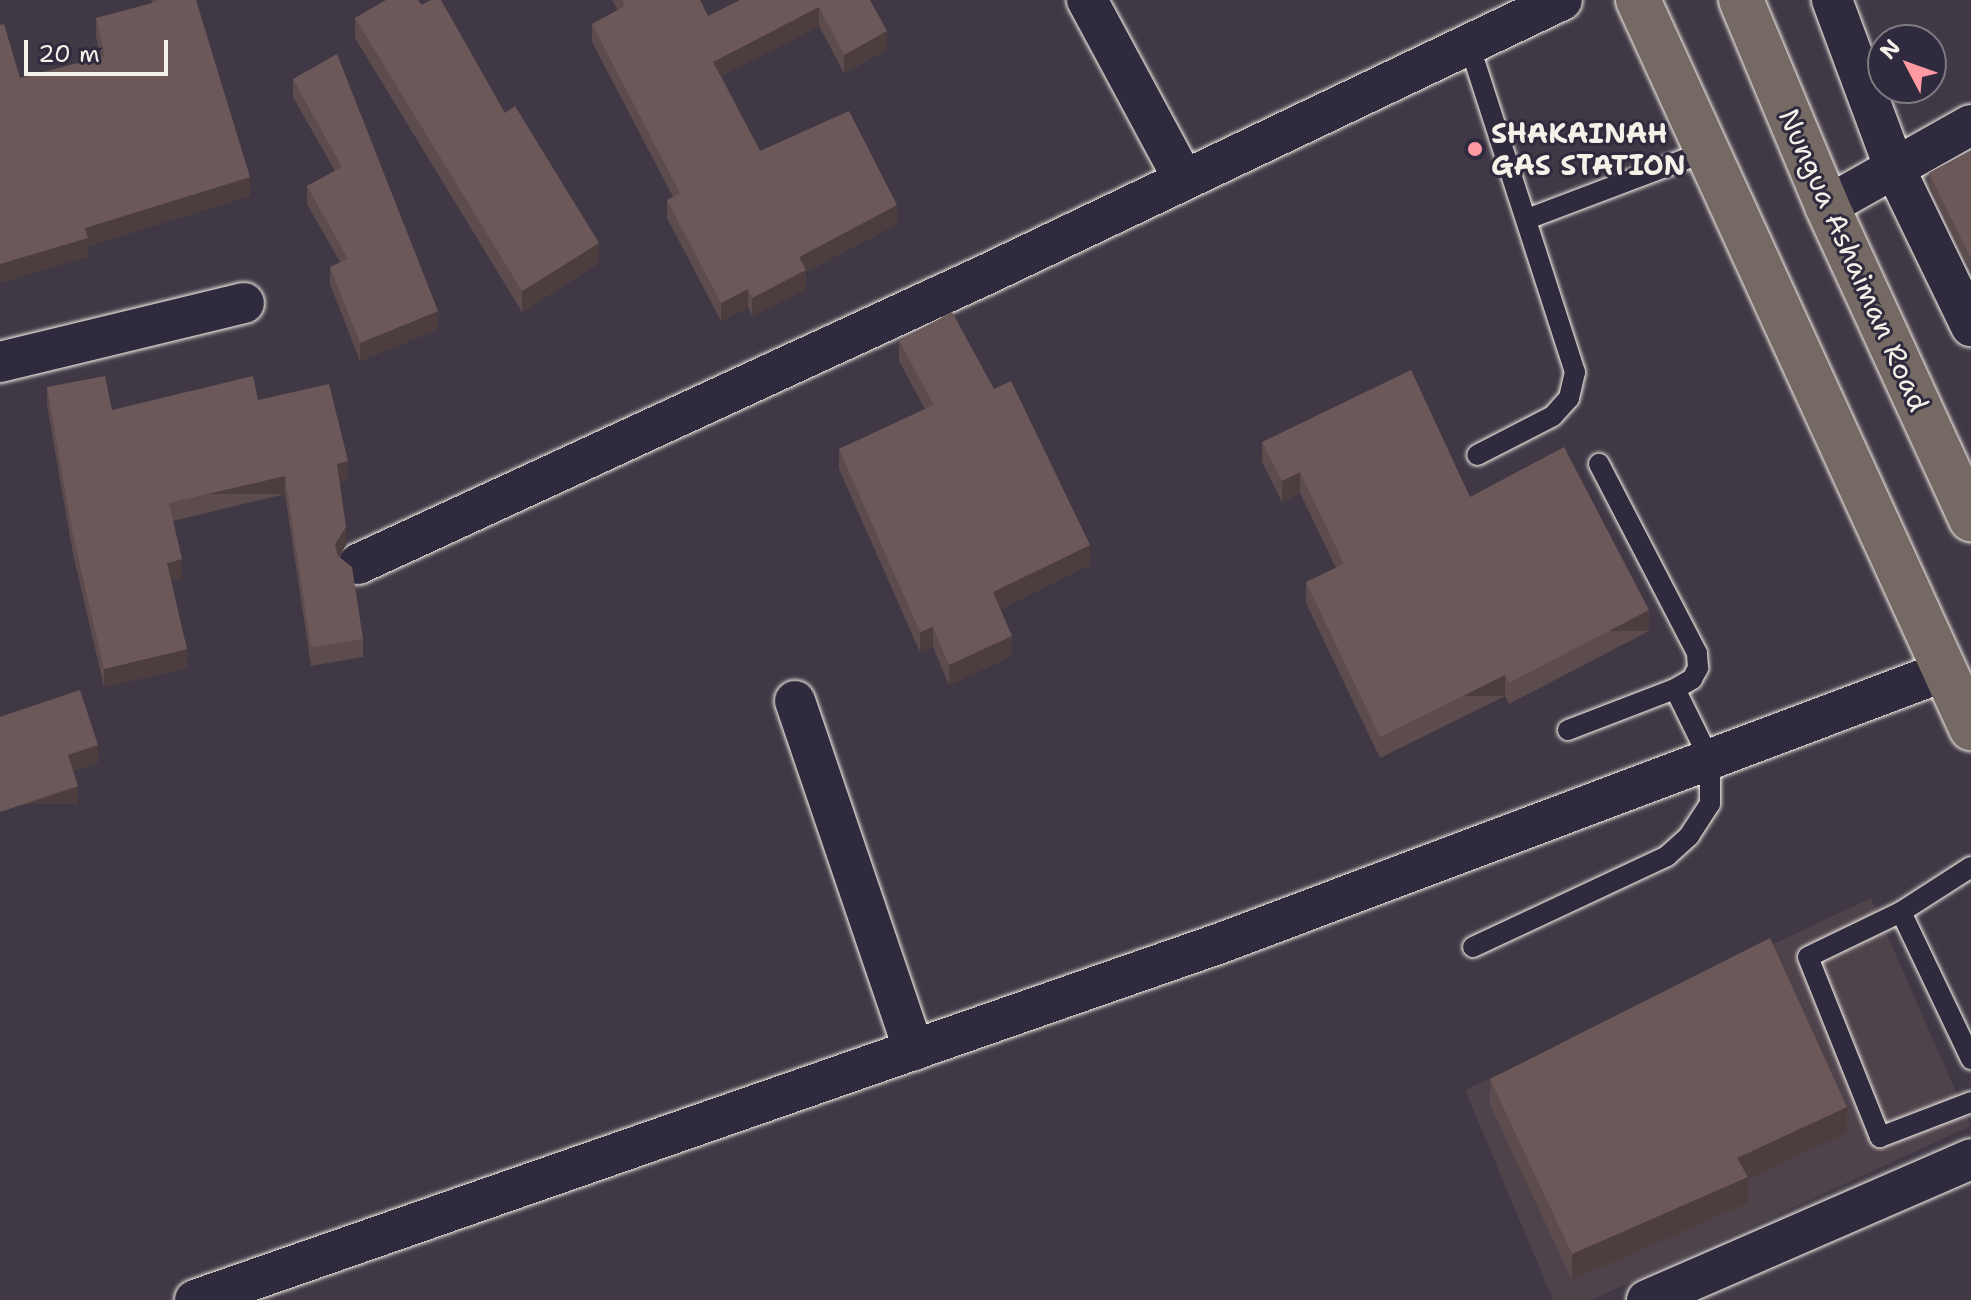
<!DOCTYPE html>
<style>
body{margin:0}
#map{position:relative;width:1971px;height:1300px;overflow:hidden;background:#413845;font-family:"Shantell Sans",sans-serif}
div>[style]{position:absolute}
.built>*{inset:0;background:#4e424b}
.roads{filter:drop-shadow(0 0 2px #f4f1e8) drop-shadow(0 0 2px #f4f1e8)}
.lane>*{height:20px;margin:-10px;padding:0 10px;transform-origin:10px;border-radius:10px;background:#2f2a3d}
.street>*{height:40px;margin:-20px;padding:0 20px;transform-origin:20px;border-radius:20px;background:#2f2a3d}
.primary>*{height:44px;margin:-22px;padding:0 22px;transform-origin:22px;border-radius:22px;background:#756964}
.wall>*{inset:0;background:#5d4c4d}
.shaded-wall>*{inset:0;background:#4c3e3e;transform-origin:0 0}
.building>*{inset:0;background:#6c5859}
.dots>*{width:22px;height:22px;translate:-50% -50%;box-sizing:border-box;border:4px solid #2f2a3d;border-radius:50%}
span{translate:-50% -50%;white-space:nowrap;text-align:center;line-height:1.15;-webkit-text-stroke:6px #2f2a3d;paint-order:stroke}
.poi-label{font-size:28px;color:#f4f1e8;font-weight:700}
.left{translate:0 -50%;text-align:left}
.street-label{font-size:28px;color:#f4f1e8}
.north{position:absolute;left:1867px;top:24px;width:80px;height:80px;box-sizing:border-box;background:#2f2a3d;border:2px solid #7e7a81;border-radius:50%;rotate:311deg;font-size:22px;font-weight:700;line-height:32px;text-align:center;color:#f4f1e8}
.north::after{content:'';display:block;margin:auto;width:28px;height:36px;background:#ff9aa2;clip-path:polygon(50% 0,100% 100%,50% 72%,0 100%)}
.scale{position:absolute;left:24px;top:40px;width:144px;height:36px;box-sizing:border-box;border:4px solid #f4f1e8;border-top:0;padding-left:10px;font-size:24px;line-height:28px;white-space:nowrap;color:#f4f1e8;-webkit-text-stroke:6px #2f2a3d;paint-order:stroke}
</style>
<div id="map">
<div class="built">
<div style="clip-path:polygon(1871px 898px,1971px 1126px,1592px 1300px,1553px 1300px,1465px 1090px)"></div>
</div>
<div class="roads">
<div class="lane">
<div style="left:1469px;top:44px;width:345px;rotate:72.1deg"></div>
<div style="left:1575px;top:372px;width:27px;rotate:103deg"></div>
<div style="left:1569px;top:398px;width:24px;rotate:132deg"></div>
<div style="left:1553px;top:416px;width:85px;rotate:152.8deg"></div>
<div style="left:1527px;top:219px;width:192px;rotate:-20.7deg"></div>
<div style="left:1568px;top:730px;width:115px;rotate:-21deg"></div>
<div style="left:1675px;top:689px;width:20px;rotate:-30deg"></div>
<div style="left:1692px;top:679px;width:13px;rotate:-61deg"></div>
<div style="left:1698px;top:668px;width:15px;rotate:-94deg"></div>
<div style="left:1697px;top:653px;width:213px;rotate:-117.4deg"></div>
<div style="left:1971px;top:867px;width:83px;rotate:147.3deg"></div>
<div style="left:1901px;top:912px;width:163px;rotate:64.5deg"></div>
<div style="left:1901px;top:912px;width:103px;rotate:154.2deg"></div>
<div style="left:1808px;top:957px;width:194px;rotate:68.2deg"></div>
<div style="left:1880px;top:1137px;width:97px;rotate:-21deg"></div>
<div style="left:1473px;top:947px;width:214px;rotate:-25.1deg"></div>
<div style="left:1667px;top:856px;width:30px;rotate:-42deg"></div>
<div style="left:1689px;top:836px;width:38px;rotate:-57deg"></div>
<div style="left:1710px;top:804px;width:44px;rotate:-90deg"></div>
<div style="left:1710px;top:760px;width:79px;rotate:-116.2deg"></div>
</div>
<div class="street">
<div style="left:1087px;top:0;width:204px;rotate:61.7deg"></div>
<div style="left:1832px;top:0;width:178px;rotate:69.6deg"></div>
<div style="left:1894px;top:167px;width:177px;rotate:64.2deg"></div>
<div style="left:1827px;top:206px;width:165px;rotate:-29.4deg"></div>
<div style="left:0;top:362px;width:251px;rotate:-13.6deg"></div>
<div style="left:358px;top:564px;width:690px;rotate:-24.75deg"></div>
<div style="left:985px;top:275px;width:639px;rotate:-25.48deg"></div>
<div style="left:795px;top:701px;width:369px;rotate:71.2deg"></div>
<div style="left:195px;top:1300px;width:1083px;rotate:-19.19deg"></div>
<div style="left:1218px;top:944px;width:777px;rotate:-20.58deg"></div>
<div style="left:1647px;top:1300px;width:353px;rotate:-23.5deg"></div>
</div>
<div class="primary">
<div style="left:1638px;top:0;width:801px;rotate:65.42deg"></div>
<div style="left:1741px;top:0;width:223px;rotate:67.3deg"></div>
<div style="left:1827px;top:206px;width:345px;rotate:65.3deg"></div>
</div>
</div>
<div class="wall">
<div style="clip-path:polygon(151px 0,196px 0,250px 196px,88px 246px,88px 257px,20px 78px,101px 57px,96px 37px,96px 18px,152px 3px)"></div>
<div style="clip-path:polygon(612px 0,700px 0,708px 16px,870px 0,887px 50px,844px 73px,819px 26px,721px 76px,760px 151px,897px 224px,806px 272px,806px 289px,752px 316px,748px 307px,721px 321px,667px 218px,667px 200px,673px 197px,592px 42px,592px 24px,618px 10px)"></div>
<div style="clip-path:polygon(422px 5px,505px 113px,599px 263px,522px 312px,355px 38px,355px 18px)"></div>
<div style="clip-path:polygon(293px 79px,438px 329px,360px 361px,330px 284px,330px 267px,340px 262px,307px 204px,307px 186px,335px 171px,293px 97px)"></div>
<div style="clip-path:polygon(1971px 151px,1971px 273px,1929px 187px,1929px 173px)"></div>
<div style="clip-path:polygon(899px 341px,1090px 565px,1000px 609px,1012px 656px,949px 685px,933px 647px,920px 652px,839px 469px,839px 449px,925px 409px,899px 361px)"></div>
<div style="clip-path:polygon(47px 387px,112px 410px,258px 400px,348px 480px,339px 482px,346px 545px,339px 557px,363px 639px,363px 657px,311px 666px,285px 494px,173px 521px,182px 578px,171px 580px,187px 668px,104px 687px,73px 554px,47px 405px)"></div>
<div style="clip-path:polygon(1262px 442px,1470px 497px,1649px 631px,1509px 704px,1505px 696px,1380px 758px,1306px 603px,1306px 582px,1336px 568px,1300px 493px,1282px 502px,1262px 462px)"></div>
<div style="clip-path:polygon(1490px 1079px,1847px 1133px,1748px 1179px,1748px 1203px,1572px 1280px,1490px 1105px)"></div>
</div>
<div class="shaded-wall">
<div style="clip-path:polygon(819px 7px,819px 26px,713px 80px,713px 62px)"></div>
<div style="clip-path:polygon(887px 31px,887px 50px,844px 73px,844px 55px)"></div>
<div style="clip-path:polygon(250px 177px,250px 196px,88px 246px,88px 257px,0 283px,0 264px,85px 228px)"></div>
<div style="clip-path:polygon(897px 205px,897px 224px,806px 272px,806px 289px,752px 316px,752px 298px,799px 257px)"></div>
<div style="clip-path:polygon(599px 243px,599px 263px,522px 312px,522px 291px)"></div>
<div style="clip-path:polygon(748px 289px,748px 307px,721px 321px,721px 303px)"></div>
<div style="clip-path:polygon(438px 311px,438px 329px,360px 361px,360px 343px)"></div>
<div style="clip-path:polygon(348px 461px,348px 480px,337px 482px,337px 464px)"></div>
<div style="clip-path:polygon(1300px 472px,1300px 493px,1282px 502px,1282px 481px)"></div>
<div style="left:285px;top:476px;width:18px;height:119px;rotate:90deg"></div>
<div style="clip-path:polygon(346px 527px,346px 545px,335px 563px,335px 544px)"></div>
<div style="clip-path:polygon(1090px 545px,1090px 565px,993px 612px,993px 592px)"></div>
<div style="clip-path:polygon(182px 559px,182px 578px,167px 581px,167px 563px)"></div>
<div style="left:1649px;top:610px;width:21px;height:158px;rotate:90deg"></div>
<div style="clip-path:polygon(933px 627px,933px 647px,920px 652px,920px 632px)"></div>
<div style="clip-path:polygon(1012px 636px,1012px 656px,949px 685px,949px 665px)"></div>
<div style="clip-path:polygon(187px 649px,187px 668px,104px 687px,104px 669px)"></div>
<div style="left:1505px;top:675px;width:21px;height:140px;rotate:90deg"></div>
<div style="clip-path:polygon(98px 745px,98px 763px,68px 773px,68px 755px)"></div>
<div style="left:78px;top:786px;width:18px;height:82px;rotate:90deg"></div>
<div style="clip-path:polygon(1847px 1107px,1847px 1133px,1748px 1179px,1748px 1203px,1572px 1280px,1572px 1254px,1737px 1158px)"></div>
</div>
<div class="building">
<div style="clip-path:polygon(156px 0,196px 0,250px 177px,85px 228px,88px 238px,0 264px,0 25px,4px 24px,20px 78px,105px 56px,96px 18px,157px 2px)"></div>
<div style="clip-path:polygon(386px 0,418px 0,422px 5px,431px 0,441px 0,505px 113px,515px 106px,599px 243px,522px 291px,355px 18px)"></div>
<div style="clip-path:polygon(622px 0,700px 0,708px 16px,740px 0,870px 0,887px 31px,844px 55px,819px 7px,713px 62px,760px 151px,849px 111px,897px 205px,799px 257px,806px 270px,752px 298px,748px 289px,721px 303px,667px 200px,680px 193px,592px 24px,625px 6px)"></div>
<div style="clip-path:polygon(337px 54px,438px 311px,360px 343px,330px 267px,348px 259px,307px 186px,342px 167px,293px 79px)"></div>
<div style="clip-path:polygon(1971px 151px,1971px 259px,1929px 173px)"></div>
<div style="clip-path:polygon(952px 312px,994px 389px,1011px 381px,1090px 545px,993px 592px,1012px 636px,949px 665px,933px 627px,920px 632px,839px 449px,934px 405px,899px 341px)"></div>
<div style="clip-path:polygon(1411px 370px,1470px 497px,1564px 447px,1649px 610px,1509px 683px,1505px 675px,1380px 737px,1306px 582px,1344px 564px,1300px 472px,1282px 481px,1262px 442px)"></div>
<div style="clip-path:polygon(105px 376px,112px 410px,253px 376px,258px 400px,329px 384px,348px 461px,337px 464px,346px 527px,335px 544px,338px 556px,352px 567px,363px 639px,311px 647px,285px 476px,169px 503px,182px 559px,167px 563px,187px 649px,104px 669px,73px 535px,47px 387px)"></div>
<div style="clip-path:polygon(80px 690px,98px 745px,68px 755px,78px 786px,0 812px,0 717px)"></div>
<div style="clip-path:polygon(1770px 938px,1847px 1107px,1737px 1158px,1748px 1177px,1572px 1254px,1490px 1079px)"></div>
</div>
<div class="dots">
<div style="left:1475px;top:149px;background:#ff9aa2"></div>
</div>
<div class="poi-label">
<span class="left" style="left:1491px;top:149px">SHAKAINAH<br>GAS STATION</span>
</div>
<div class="street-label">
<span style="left:1854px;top:260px;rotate:66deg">Nungua Ashaiman Road</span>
</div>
<div class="north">N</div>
<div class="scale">20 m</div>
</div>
